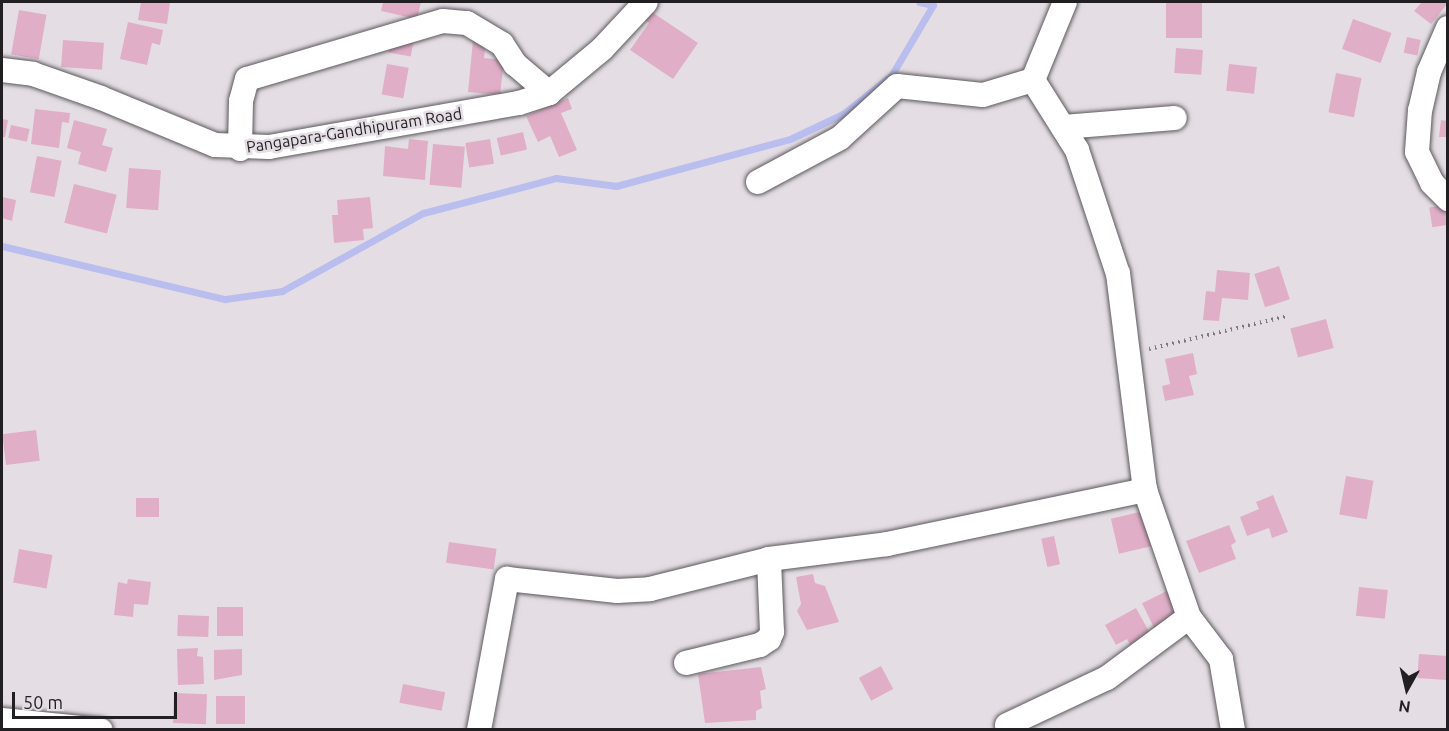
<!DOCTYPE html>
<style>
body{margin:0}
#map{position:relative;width:1449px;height:731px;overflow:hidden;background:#e4dee4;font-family:Ubuntu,sans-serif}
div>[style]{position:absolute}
.stream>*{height:7px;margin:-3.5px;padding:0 3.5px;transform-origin:3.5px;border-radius:3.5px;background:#b9beef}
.building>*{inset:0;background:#e1aec8;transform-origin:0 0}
.path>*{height:4px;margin-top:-2px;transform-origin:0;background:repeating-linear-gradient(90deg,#7d7a7d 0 1.5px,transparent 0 6px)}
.roads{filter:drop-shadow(0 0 2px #5c585c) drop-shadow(0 0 2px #5c585c)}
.street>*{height:24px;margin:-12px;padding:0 12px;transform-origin:12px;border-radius:12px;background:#fff}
span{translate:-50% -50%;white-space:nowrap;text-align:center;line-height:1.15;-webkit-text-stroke:5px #e4dee4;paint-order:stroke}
.street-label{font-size:16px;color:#211f21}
.frame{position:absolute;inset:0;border:3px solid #211f21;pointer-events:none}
.north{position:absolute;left:1377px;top:659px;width:60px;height:60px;-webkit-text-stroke:4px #e4dee4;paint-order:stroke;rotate:188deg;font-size:16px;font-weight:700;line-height:24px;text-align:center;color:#211f21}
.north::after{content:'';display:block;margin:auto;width:21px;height:27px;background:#211f21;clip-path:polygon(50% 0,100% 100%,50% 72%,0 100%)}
.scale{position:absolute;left:12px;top:692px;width:165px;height:27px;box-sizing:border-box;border:3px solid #211f21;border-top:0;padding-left:8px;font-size:18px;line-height:21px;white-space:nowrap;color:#211f21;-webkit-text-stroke:4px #e4dee4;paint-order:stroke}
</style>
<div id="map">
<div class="stream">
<div style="left:2px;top:246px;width:229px;rotate:13.4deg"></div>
<div style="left:225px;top:299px;width:58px;rotate:-8deg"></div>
<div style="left:282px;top:291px;width:161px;rotate:-29deg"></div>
<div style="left:423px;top:213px;width:138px;rotate:-14.7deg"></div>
<div style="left:556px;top:178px;width:61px;rotate:7.6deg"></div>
<div style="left:616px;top:186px;width:180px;rotate:-15.1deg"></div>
<div style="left:790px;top:139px;width:59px;rotate:-25.3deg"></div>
<div style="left:843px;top:114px;width:61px;rotate:-38.4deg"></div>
<div style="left:891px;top:76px;width:82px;rotate:-59.4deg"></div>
<div style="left:933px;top:5px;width:14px;rotate:-168deg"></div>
</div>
<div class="building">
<div style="clip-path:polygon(141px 2px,170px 2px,167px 24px,138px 20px)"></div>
<div style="clip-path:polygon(383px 2px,421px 2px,417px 19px,381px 11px)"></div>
<div style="left:1166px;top:2px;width:36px;height:36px"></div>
<div style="clip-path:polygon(1422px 2px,1448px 2px,1448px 3px,1431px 24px,1414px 11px)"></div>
<div style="clip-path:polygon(646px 8px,698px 43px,673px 79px,630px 50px,649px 23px,640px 17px)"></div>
<div style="left:19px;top:10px;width:28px;height:45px;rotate:10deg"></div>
<div style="left:1353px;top:19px;width:41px;height:32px;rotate:20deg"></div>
<div style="clip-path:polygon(128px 22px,163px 30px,160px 45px,152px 43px,147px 65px,120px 59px)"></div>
<div style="left:393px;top:25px;width:23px;height:28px;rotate:10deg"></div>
<div style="left:1407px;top:37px;width:14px;height:16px;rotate:12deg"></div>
<div style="left:63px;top:40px;width:41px;height:27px;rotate:4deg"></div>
<div style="clip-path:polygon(473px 40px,486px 42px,484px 58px,504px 60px,500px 95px,468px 92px)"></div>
<div style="left:1176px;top:48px;width:27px;height:25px;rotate:4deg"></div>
<div style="left:387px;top:64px;width:22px;height:31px;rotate:10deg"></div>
<div style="left:1229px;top:64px;width:28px;height:27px;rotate:6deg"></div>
<div style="left:1336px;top:73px;width:26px;height:40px;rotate:11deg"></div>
<div style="clip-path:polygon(568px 98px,572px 109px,561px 113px,577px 150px,559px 157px,550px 136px,538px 142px,526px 116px)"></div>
<div style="clip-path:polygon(35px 109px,70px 113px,69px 123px,62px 122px,59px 148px,31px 144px)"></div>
<div style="clip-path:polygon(2px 119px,8px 120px,5px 137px,2px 137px)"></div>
<div style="clip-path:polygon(74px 120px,107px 129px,102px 145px,113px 148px,106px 172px,78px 164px,81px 152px,67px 148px)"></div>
<div style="clip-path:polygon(1441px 120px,1448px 121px,1448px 137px,1439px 137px)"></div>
<div style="left:11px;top:125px;width:19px;height:13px;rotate:12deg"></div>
<div style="left:523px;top:132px;width:18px;height:27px;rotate:77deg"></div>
<div style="clip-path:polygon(409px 139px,428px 141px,425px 180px,383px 176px,385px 146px,408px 149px)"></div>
<div style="left:490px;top:139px;width:25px;height:25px;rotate:81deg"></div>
<div style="left:433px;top:144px;width:32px;height:41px;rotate:5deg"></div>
<div style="left:37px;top:156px;width:25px;height:37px;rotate:11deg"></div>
<div style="left:129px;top:168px;width:32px;height:40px;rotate:4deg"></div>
<div style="left:74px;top:184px;width:44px;height:40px;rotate:14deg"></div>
<div style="clip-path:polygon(2px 197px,16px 200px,12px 221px,2px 218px)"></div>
<div style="clip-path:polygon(370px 197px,373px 228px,363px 229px,364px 240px,334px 243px,332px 215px,338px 215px,337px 200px)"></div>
<div style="left:1445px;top:205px;width:20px;height:16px;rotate:81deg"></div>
<div style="left:1279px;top:266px;width:35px;height:26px;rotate:72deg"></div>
<div style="clip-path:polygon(1217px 270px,1250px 273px,1248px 300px,1222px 298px,1219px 321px,1203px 320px,1206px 291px,1215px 292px)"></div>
<div style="left:1326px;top:319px;width:30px;height:37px;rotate:75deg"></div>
<div style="clip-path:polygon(1193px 353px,1197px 374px,1189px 376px,1194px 395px,1165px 401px,1162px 386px,1170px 384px,1165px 359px)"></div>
<div style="left:36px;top:430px;width:31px;height:34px;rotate:83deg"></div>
<div style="left:1346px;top:476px;width:28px;height:39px;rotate:10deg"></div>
<div style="clip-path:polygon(1273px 495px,1288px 532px,1272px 538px,1269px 528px,1247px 536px,1240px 517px,1259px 509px,1256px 502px)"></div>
<div style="left:136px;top:498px;width:23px;height:19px"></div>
<div style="left:1144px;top:511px;width:36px;height:34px;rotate:77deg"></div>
<div style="clip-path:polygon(1229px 525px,1236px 542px,1231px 545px,1236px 559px,1199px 573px,1186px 541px)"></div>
<div style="left:1054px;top:536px;width:29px;height:13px;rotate:78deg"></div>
<div style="left:449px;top:542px;width:48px;height:21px;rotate:8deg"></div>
<div style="left:19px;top:549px;width:34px;height:34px;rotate:10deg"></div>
<div style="clip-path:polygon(813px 574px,815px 583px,825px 586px,839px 622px,807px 630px,797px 611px,801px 604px,796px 577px)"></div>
<div style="clip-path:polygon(128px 579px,151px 582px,148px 605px,134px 604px,133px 617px,114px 615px,118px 582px,127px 584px)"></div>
<div style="left:1359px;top:587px;width:29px;height:29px;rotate:6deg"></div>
<div style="left:1169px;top:590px;width:30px;height:30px;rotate:64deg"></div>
<div style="left:217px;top:607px;width:26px;height:29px"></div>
<div style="clip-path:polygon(1136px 608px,1151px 635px,1131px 646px,1127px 639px,1116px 645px,1105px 625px)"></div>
<div style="left:178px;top:615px;width:31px;height:21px;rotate:2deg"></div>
<div style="clip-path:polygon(198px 648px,197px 656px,203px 657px,204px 684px,178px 685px,177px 649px)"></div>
<div style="clip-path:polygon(242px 649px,242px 675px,214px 680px,214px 650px)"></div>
<div style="left:1419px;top:654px;width:29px;height:24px;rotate:4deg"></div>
<div style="left:881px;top:666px;width:26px;height:25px;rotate:62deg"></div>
<div style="clip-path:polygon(761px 667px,766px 689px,760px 691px,762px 708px,756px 711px,756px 720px,705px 723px,698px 674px)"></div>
<div style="left:403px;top:684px;width:43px;height:19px;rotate:11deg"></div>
<div style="left:174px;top:693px;width:33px;height:30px;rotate:2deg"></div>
<div style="left:216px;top:696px;width:29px;height:28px"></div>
</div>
<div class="path">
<div style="left:1149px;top:349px;width:142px;rotate:-13.4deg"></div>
</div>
<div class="roads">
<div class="street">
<div style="left:1448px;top:28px;width:48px;rotate:113.4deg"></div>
<div style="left:1429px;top:72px;width:39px;rotate:103deg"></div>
<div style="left:1420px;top:110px;width:42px;rotate:94.1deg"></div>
<div style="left:1417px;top:152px;width:34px;rotate:64deg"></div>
<div style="left:1432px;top:183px;width:23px;rotate:45deg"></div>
<div style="left:2px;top:70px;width:31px;rotate:7deg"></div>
<div style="left:33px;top:74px;width:72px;rotate:19.4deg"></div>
<div style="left:101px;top:98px;width:123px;rotate:22.4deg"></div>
<div style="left:215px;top:145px;width:54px;rotate:2.1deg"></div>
<div style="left:269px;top:147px;width:254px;rotate:-10deg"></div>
<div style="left:519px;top:103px;width:32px;rotate:-18deg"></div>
<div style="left:549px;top:93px;width:69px;rotate:-39.7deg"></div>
<div style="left:602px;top:49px;width:64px;rotate:-46.9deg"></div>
<div style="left:1063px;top:127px;width:112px;rotate:-4.6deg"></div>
<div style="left:240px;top:149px;width:48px;rotate:-88.8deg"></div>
<div style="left:241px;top:101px;width:23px;rotate:-75deg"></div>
<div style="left:247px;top:79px;width:204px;rotate:-16.5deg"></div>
<div style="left:443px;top:21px;width:24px;rotate:5deg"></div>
<div style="left:467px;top:23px;width:41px;rotate:31deg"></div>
<div style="left:502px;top:44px;width:24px;rotate:57deg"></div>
<div style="left:515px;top:64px;width:45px;rotate:40.5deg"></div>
<div style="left:758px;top:182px;width:93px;rotate:-28.2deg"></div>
<div style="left:840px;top:138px;width:77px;rotate:-42.4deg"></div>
<div style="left:897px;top:86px;width:86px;rotate:6deg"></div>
<div style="left:983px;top:95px;width:52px;rotate:-16.7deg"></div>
<div style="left:1145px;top:490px;width:134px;rotate:70.9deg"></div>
<div style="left:1189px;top:617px;width:53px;rotate:52.7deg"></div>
<div style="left:1221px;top:659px;width:72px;rotate:80.4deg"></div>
<div style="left:686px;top:663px;width:76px;rotate:-13.7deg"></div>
<div style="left:760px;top:645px;width:11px;rotate:-34deg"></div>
<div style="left:769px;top:639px;width:8px;rotate:-67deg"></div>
<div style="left:772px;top:632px;width:73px;rotate:-92.4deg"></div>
<div style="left:2px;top:720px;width:99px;rotate:5.8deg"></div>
<div style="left:1007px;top:725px;width:110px;rotate:-25.2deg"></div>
<div style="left:1107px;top:678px;width:102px;rotate:-36.6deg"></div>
<div style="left:479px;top:730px;width:154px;rotate:-79.5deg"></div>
<div style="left:507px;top:579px;width:111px;rotate:6.2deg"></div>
<div style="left:617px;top:591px;width:33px;rotate:-3deg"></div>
<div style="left:650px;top:589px;width:123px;rotate:-14.1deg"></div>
<div style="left:769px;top:559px;width:119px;rotate:-7.2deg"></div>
<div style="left:887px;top:544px;width:264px;rotate:-11.8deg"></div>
<div style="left:1145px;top:490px;width:218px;rotate:-97.1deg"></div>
<div style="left:1118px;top:274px;width:131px;rotate:-108.3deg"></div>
<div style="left:1077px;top:150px;width:83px;rotate:-122.2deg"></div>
<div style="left:1033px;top:80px;width:84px;rotate:-67.7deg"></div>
</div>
</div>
<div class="street-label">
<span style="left:354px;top:130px;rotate:-9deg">Pangapara-Gandhipuram Road</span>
</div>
<div class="frame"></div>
<div class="north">N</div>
<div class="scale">50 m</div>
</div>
